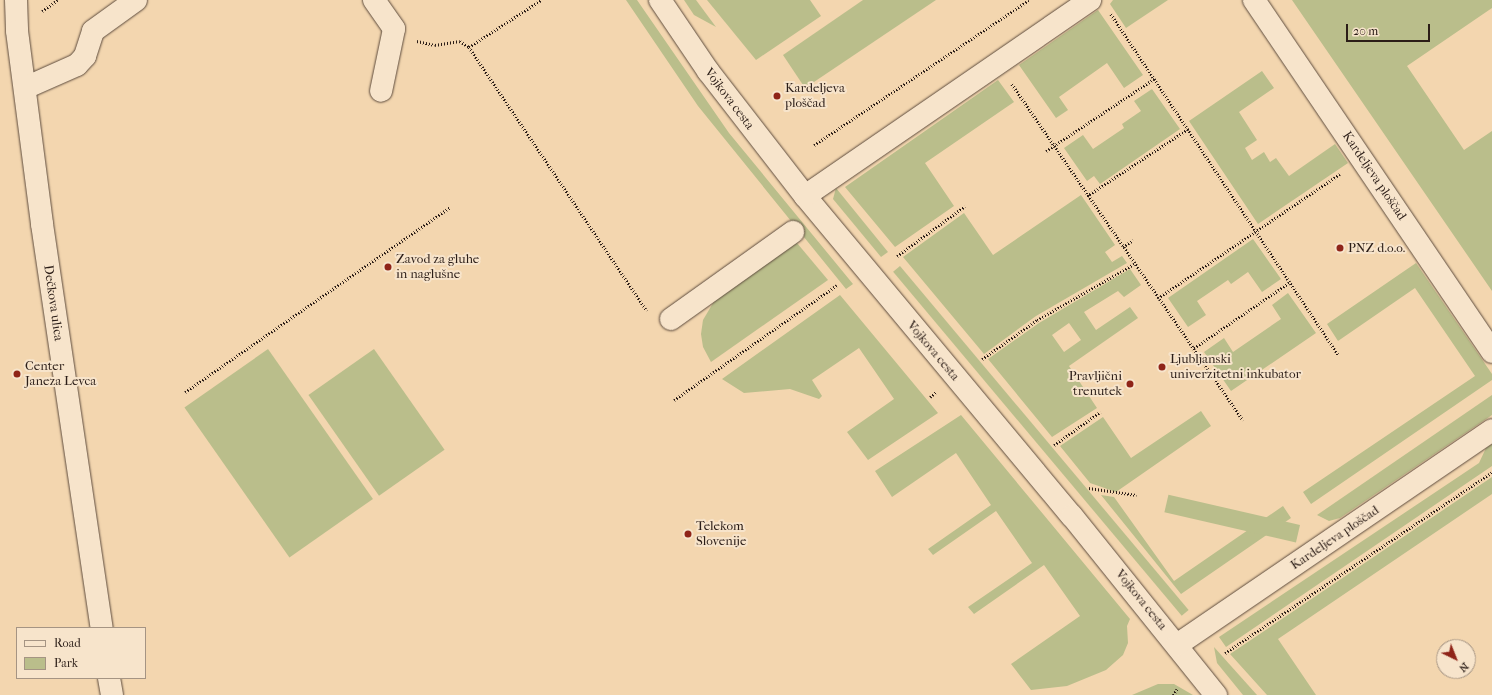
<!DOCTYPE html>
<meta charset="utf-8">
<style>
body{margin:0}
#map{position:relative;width:1492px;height:695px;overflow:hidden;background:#f3d6af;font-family:"IM FELL French Canon",serif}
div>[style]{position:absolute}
.green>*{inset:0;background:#babe8b;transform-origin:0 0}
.path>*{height:2.5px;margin-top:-1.25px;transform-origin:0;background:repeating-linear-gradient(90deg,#2b1d17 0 1px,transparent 0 3px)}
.roads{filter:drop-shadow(0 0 1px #5d4b3d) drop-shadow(0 0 1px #5d4b3d)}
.minor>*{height:22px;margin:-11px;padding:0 11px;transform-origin:11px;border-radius:11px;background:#f7e4cb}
.dots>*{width:11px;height:11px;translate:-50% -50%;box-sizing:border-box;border:2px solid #f7e4cb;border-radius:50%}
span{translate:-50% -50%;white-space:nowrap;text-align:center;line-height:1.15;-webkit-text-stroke:4px #f7e4cb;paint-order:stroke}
.poi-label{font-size:13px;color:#2b1d17}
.left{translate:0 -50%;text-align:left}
.right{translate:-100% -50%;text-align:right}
.street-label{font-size:13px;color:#2b1d17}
.legend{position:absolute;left:16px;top:627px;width:130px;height:52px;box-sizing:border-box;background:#f7e4cb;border:1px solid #a59483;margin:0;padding:5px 7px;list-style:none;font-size:12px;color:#2b1d17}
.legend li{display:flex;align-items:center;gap:8px;height:20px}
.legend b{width:20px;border:1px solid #a59483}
.north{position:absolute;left:1436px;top:639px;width:40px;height:40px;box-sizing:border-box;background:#f7e4cb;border:1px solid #a59483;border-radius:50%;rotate:137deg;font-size:11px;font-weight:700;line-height:16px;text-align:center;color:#2b1d17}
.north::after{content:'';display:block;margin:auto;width:14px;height:18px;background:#8f2418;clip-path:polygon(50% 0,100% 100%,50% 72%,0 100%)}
.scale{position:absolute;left:1346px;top:24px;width:84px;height:18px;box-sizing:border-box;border:2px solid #2b1d17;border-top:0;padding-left:5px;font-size:12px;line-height:14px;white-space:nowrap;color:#2b1d17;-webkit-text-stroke:3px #f7e4cb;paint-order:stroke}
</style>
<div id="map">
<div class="green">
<div style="clip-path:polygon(626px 0,637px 0,729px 133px,853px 284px,846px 289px,698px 106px)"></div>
<div style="clip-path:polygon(684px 0,696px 0,716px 27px,694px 15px)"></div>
<div style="clip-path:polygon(707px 0,810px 0,821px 16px,756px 60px)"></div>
<div style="clip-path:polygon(863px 0,936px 0,805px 88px,783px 55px)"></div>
<div style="clip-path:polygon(1113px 0,1168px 0,1126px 28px,1110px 4px)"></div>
<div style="clip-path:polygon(1292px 0,1492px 0,1492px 8px,1407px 66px,1464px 150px,1492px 131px,1492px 291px)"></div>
<div style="clip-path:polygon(1098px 10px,1143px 75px,1124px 88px,1107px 63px,1059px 97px,1068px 110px,1056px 118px,1019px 65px)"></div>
<div style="clip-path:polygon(1262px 71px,1274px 88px,1239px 112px,1257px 140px,1245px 148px,1252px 160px,1264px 152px,1270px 162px,1276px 158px,1289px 176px,1335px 144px,1348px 163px,1258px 224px,1189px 121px)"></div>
<div style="clip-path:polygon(998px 80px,1014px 102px,925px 163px,954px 206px,895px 247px,845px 187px)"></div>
<div style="clip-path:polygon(1152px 89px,1180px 129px,1100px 184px,1094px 176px,1087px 181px,1064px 148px,1083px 135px,1093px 149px,1124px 128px,1122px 124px,1141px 111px,1134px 101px)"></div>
<div style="clip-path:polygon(836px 188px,888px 252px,881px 257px,833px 199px)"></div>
<div style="clip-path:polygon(1081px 195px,1115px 245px,1105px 252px,1112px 262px,1122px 256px,1127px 263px,1036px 316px,984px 354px,903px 257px,964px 213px,993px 255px)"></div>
<div style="clip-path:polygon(1253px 239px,1281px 279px,1262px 292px,1248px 272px,1231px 284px,1228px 280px,1197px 301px,1206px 315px,1188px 327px,1168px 298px)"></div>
<div style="clip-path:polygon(797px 243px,828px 280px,711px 362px,703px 347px,701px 334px,703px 320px,716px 298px)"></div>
<div style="clip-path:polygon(1416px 263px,1492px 374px,1492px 380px,1311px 504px,1303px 492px,1475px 376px,1415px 288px,1338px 341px,1327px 324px)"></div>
<div style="left:900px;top:266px;width:449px;height:9px;rotate:50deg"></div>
<div style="clip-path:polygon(evenodd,1130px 269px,1141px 285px,1124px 297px,1118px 291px,1084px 312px,1096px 330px,1130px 307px,1138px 318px,1069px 366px,1097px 408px,1052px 437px,988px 359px,1039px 323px,1130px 269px,1069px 323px,1081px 340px,1064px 352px,1052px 335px,1069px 323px)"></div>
<div style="clip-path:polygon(1288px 293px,1316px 333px,1231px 391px,1204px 352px,1224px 338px,1233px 352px,1281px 319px,1272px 305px)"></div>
<div style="clip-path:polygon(840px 295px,938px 413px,868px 460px,847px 432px,894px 399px,859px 348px,812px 380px,822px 396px,819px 399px,790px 389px,744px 393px,722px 379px)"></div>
<div style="left:268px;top:349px;width:183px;height:102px;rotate:55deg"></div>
<div style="left:374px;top:349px;width:123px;height:80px;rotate:55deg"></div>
<div style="clip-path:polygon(1492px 395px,1492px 415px,1340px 518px,1329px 521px,1317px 515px)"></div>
<div style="clip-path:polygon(1201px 411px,1211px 426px,1116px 492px,1090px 483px,1060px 446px,1103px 417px,1131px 458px)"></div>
<div style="clip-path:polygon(961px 415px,1130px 619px,1127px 626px,1128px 643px,1123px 655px,1106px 670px,1067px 686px,1031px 690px,1011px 664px,1080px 616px,1044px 565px,974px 614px,968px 607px,1032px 563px,996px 511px,933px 555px,928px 549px,991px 505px,956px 453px,892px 497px,875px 471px)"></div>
<div style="clip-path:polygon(1492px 444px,1492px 466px,1226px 647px,1219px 637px,1479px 463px,1486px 448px)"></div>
<div style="clip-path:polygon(1492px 477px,1492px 494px,1278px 639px,1316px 695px,1267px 695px,1230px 654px)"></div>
<div style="clip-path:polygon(1101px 495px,1114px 497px,1174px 581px,1283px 506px,1291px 518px,1181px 594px)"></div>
<div style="left:1300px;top:525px;width:18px;height:135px;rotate:103deg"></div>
<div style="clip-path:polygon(1214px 647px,1257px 695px,1243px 695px,1217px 663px)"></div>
<div style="clip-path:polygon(1158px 684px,1174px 684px,1193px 695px,1132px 695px)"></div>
</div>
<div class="path">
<div style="left:42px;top:11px;width:19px;rotate:-35deg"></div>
<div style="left:1111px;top:14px;width:410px;rotate:56.3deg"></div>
<div style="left:417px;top:41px;width:18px;rotate:13deg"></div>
<div style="left:435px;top:45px;width:25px;rotate:-9deg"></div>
<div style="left:460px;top:41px;width:11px;rotate:34deg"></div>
<div style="left:469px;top:47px;width:318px;rotate:56deg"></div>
<div style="left:469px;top:47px;width:86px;rotate:-33.1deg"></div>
<div style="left:1012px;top:84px;width:408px;rotate:55.5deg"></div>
<div style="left:814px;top:145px;width:259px;rotate:-34deg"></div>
<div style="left:1046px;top:151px;width:130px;rotate:-33.7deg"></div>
<div style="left:1087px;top:196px;width:121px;rotate:-33.6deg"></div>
<div style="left:1123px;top:247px;width:12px;rotate:-35deg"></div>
<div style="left:897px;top:256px;width:84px;rotate:-36.3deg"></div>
<div style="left:1158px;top:298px;width:220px;rotate:-34.3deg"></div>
<div style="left:1194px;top:348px;width:116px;rotate:-34.5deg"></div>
<div style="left:982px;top:359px;width:67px;rotate:-35.3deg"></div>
<div style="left:1037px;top:320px;width:112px;rotate:-30deg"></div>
<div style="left:185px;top:392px;width:323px;rotate:-34.9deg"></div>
<div style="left:930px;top:397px;width:8px;rotate:-40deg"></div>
<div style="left:674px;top:400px;width:199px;rotate:-35.2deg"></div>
<div style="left:1054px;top:445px;width:57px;rotate:-35.7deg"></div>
<div style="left:1089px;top:488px;width:48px;rotate:8.5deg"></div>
<div style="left:1225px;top:653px;width:323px;rotate:-34.1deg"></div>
<div style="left:1173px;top:695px;width:7px;rotate:-56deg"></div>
</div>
<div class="roads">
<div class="minor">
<div style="left:16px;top:0;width:31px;rotate:88deg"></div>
<div style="left:17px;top:31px;width:195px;rotate:82.6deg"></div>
<div style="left:42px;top:224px;width:408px;rotate:81.6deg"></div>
<div style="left:374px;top:0;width:35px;rotate:55deg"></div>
<div style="left:394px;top:29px;width:63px;rotate:101.8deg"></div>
<div style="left:660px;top:0;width:86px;rotate:55.9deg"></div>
<div style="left:708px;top:71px;width:158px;rotate:52.2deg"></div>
<div style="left:805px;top:196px;width:417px;rotate:50.2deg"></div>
<div style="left:1072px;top:516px;width:230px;rotate:51.2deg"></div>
<div style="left:1254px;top:0;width:425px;rotate:55.9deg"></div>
<div style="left:25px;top:88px;width:57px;rotate:-23.9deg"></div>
<div style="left:77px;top:65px;width:12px;rotate:-48deg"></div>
<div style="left:85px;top:56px;width:26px;rotate:-72deg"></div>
<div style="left:93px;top:31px;width:53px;rotate:-35.8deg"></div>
<div style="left:805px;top:196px;width:346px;rotate:-34.5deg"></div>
<div style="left:671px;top:319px;width:150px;rotate:-35.5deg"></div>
<div style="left:1177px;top:645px;width:381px;rotate:-34.3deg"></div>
<div style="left:109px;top:678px;width:17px;rotate:80deg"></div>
</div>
</div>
<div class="dots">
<div style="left:777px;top:96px;background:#8f2418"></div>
<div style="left:1340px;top:248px;background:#8f2418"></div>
<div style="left:388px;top:267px;background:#8f2418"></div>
<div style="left:1162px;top:367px;background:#8f2418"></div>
<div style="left:17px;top:374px;background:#8f2418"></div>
<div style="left:1130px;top:384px;background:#8f2418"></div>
<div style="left:688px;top:534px;background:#8f2418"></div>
</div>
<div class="poi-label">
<span class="left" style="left:785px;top:96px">Kardeljeva<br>ploščad</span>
<span class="left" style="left:1348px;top:248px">PNZ d.o.o.</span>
<span class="left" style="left:396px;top:267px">Zavod za gluhe<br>in naglušne</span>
<span class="left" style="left:1170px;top:367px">Ljubljanski<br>univerzitetni inkubator</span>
<span class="left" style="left:25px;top:374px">Center<br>Janeza Levca</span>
<span class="right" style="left:1122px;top:384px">Pravljični<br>trenutek</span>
<span class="left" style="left:696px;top:534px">Telekom<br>Slovenije</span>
</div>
<div class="street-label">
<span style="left:729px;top:99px;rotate:53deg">Vojkova cesta</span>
<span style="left:1374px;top:176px;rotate:56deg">Kardeljeva ploščad</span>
<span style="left:53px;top:303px;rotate:82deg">Dečkova ulica</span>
<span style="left:933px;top:351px;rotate:50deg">Vojkova cesta</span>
<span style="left:1335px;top:538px;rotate:-34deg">Kardeljeva ploščad</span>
<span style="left:1141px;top:600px;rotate:51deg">Vojkova cesta</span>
</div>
<ul class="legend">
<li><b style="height:5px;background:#f7e4cb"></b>Road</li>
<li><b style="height:11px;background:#babe8b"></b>Park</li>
</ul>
<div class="north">N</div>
<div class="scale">20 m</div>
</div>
